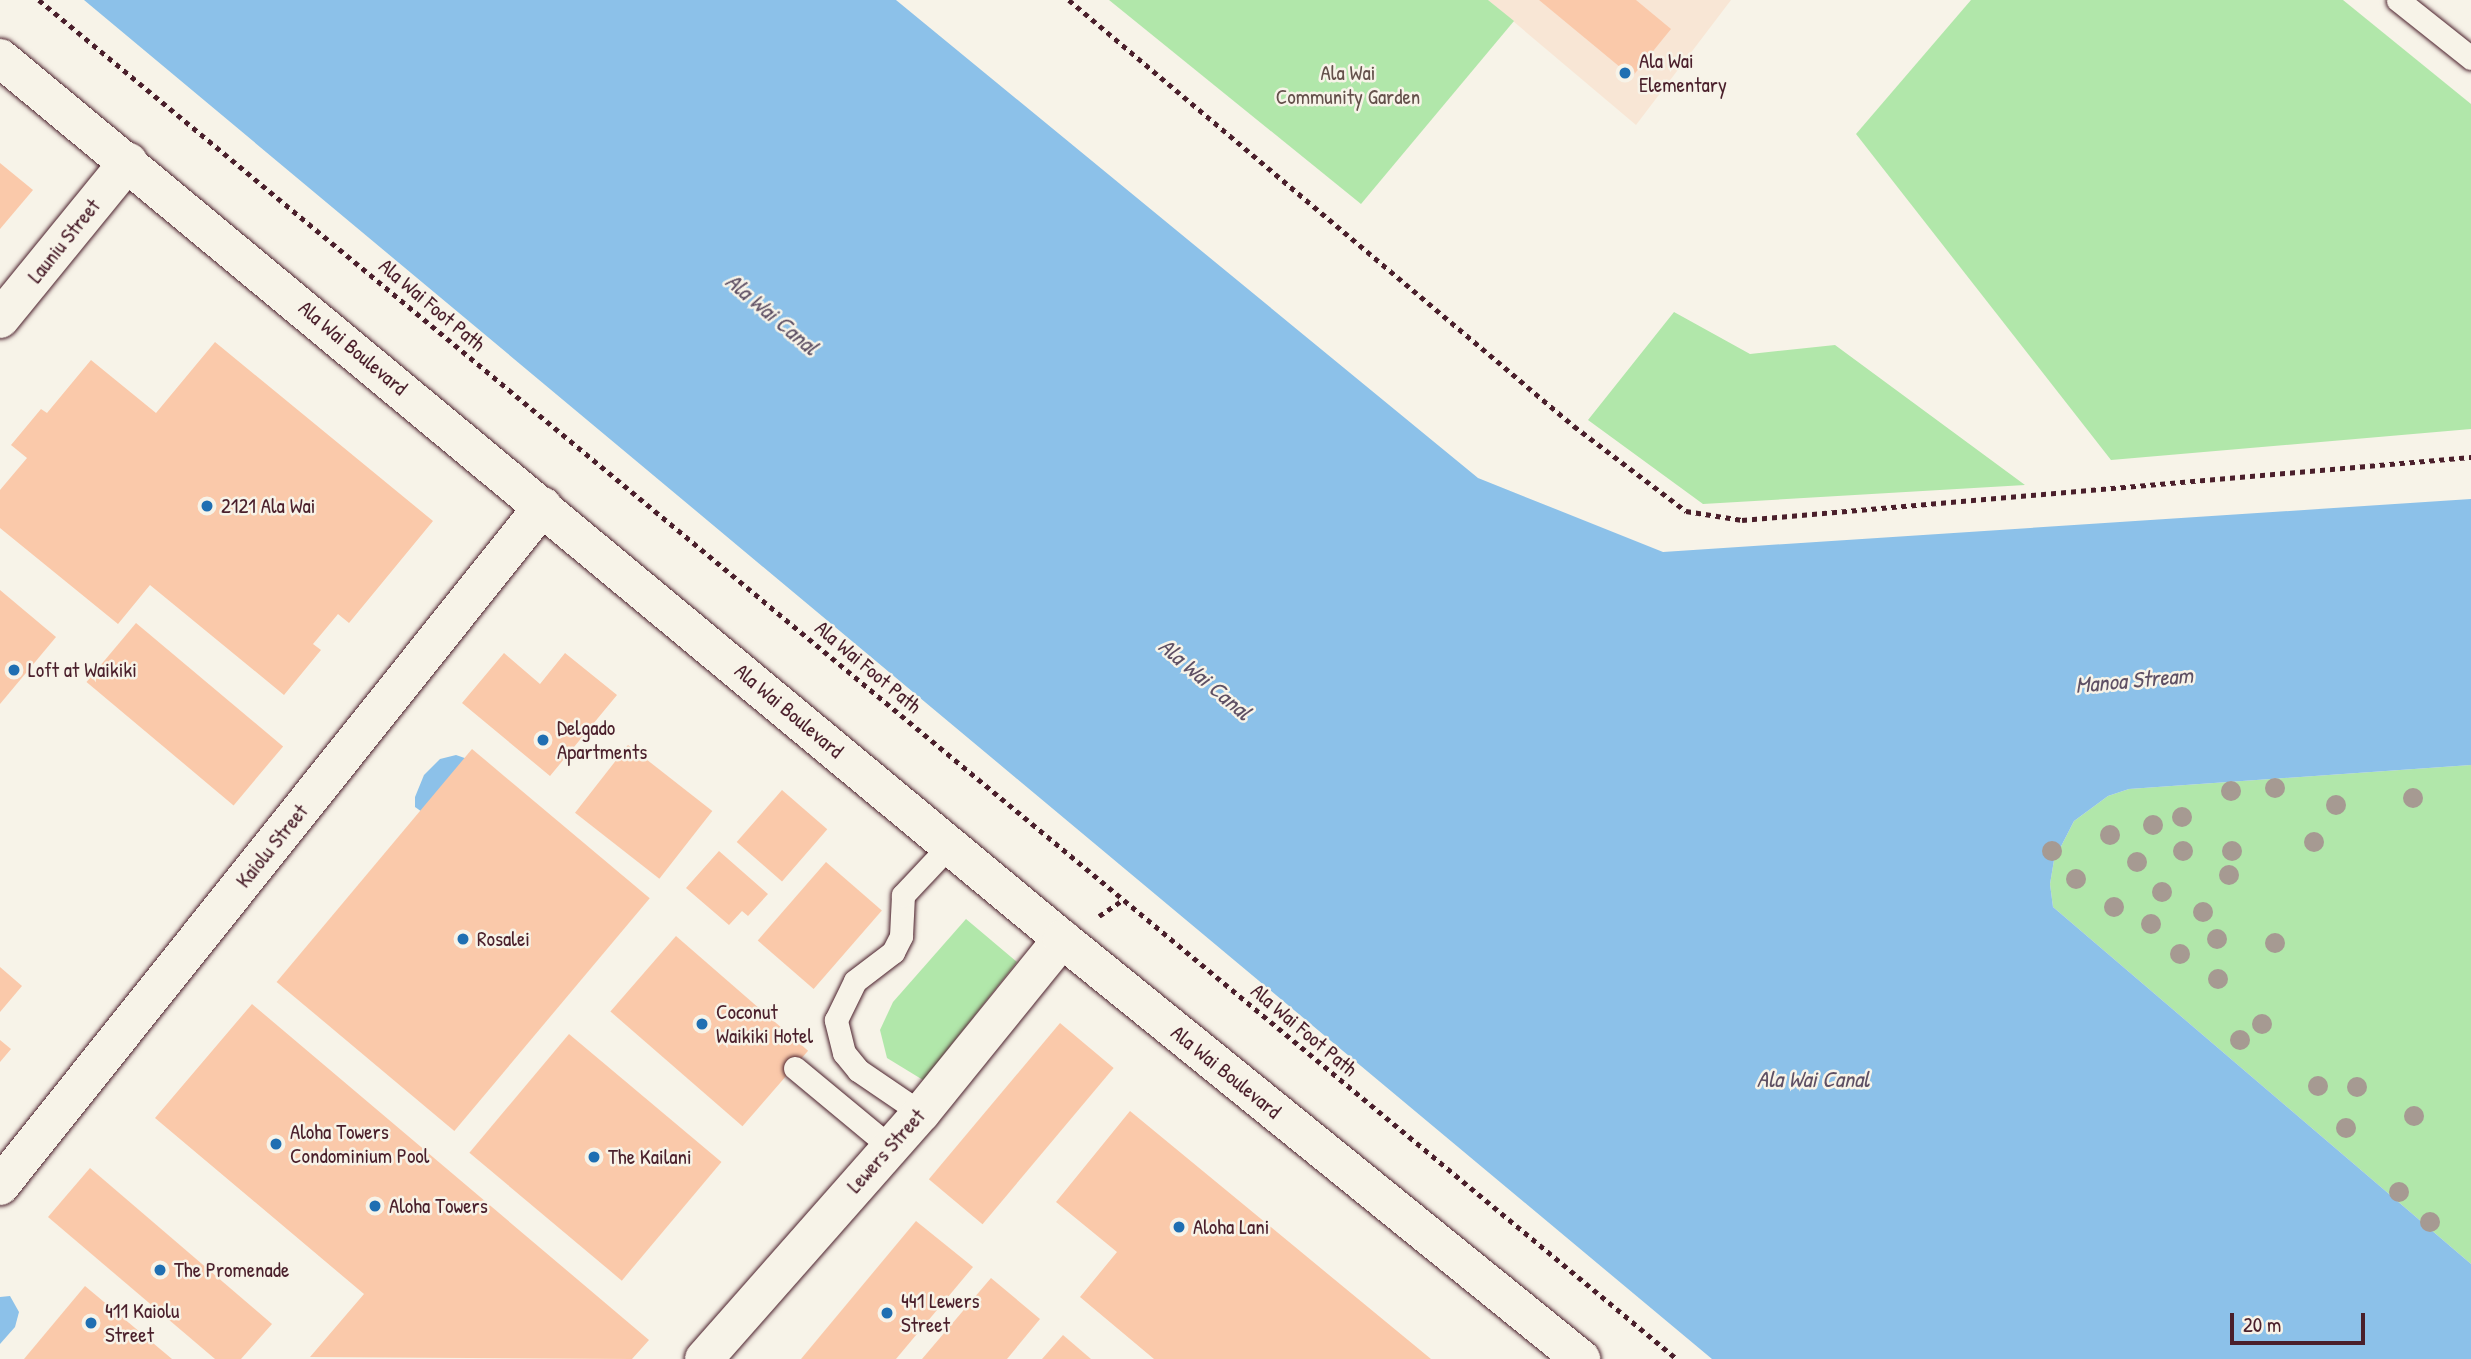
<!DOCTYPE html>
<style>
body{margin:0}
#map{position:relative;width:2471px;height:1359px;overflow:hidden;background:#f7f3e8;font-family:"Patrick Hand",sans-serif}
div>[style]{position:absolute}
.built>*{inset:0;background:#f8e6d5}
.green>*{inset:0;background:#b1e7aa}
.water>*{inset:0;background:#8cc1e9}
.building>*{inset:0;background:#fac9aa;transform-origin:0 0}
.path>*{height:4.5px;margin-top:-2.25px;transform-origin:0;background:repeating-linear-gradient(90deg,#4a1f2b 0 5px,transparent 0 10px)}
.roads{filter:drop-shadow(0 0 2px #4a1f2b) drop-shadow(0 0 2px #4a1f2b)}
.lane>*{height:23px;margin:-11.5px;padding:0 11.5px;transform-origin:11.5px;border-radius:11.5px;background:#f7f3e8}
.street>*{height:38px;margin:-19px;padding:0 19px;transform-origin:19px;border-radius:19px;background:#f7f3e8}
.secondary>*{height:38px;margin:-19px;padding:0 19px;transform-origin:19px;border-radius:19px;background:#f7f3e8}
.trees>*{width:20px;height:20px;margin:-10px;border-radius:50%;background:#a69a92}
.dots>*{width:19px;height:19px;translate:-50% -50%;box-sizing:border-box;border:4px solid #f7f3e8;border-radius:50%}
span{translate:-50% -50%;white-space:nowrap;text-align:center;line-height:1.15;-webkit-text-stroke:5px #f7f3e8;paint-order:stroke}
.poi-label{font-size:21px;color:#4a1f2b}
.left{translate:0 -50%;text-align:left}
.park-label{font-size:21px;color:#64514b}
.street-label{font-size:21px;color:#4a1f2b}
.water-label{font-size:23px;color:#5e5064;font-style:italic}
.scale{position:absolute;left:2230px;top:1313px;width:135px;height:32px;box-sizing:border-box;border:4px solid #4a1f2b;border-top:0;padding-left:9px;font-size:21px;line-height:24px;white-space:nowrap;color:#4a1f2b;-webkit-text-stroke:5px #f7f3e8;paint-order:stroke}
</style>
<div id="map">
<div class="built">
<div style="clip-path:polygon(1488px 0,1731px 0,1636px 125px)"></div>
</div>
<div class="green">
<div style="clip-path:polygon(1109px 0,1488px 0,1514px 21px,1361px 204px)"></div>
<div style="clip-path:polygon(1971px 0,2343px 0,2471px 104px,2471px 429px,2111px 460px,1856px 134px)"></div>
<div style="clip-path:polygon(1674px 312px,1750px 354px,1835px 345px,2025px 485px,1703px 504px,1588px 420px)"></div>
<div style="clip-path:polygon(2471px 765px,2471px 1264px,2053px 907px,2050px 884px,2054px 860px,2074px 821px,2108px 796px,2129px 789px)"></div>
<div style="clip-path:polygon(966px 919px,1017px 962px,923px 1080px,887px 1058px,880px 1030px,893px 1002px)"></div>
</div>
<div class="water">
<div style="clip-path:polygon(84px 0,896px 0,1478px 478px,1663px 552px,2471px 499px,2471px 765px,2129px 789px,2108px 796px,2074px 821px,2054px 860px,2050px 884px,2053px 907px,2471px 1264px,2471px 1359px,1712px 1359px)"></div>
<div style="clip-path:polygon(456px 755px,476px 762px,438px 823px,415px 807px,415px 797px,424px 775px,440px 759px)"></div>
<div style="clip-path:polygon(10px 1296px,19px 1312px,15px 1327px,0 1344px,0 1297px)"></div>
</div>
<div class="building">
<div style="clip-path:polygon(1539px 0,1636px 0,1671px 29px,1632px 77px)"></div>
<div style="clip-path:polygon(0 163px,33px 190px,0 229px)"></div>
<div style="clip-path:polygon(215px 342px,433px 521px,349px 623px,338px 614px,313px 644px,321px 650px,284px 695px,150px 585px,118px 624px,0 528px,0 490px,27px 458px,11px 445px,41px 409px,47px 413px,91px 360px,156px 413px)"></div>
<div style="clip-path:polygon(0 590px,56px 637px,0 704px)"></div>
<div style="left:136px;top:623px;width:192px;height:77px;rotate:40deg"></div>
<div style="clip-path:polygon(504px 653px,540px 684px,565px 653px,617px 695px,550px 776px,462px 703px)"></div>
<div style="left:628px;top:745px;width:107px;height:86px;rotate:38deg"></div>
<div style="left:472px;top:749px;width:232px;height:304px;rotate:40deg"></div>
<div style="left:782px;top:790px;width:60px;height:69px;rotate:41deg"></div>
<div style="clip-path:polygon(719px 851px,768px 894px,748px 916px,742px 911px,729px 925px,686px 888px)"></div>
<div style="left:826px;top:862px;width:74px;height:104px;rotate:41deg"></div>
<div style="left:676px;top:936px;width:175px;height:100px;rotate:41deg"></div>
<div style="clip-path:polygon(0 967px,22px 986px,0 1012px)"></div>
<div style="clip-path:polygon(252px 1004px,649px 1340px,632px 1359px,310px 1357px,364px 1294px,155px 1118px)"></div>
<div style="left:1060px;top:1023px;width:70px;height:204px;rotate:40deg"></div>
<div style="left:569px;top:1034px;width:199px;height:155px;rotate:40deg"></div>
<div style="clip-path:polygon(0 1040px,11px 1049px,0 1062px)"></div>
<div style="clip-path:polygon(1130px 1111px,1431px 1359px,1154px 1359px,1080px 1297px,1117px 1252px,1056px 1202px)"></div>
<div style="clip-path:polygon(90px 1168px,272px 1324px,241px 1359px,215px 1359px,48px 1217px)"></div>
<div style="clip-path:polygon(916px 1221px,973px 1267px,896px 1359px,801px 1359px)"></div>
<div style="clip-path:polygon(991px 1278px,1040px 1319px,1007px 1359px,922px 1359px)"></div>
<div style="clip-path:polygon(85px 1286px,172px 1359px,24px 1359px)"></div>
<div style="clip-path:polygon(1063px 1335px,1091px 1359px,1042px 1359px)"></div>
</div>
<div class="path">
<div style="left:39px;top:0;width:2128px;rotate:39.68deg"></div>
<div style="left:1069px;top:0;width:661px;rotate:40.15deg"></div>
<div style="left:1574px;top:426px;width:141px;rotate:37.2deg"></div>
<div style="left:1686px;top:511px;width:57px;rotate:9.1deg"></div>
<div style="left:1742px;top:520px;width:732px;rotate:-4.94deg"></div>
<div style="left:1099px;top:916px;width:29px;rotate:-34deg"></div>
</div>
<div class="roads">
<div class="lane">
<div style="left:2398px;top:0;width:93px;rotate:38.5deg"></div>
<div style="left:795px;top:1068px;width:122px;rotate:39.7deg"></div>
<div style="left:921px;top:1113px;width:76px;rotate:-145.7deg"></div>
<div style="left:858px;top:1070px;width:22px;rotate:-129deg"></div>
<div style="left:844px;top:1053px;width:34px;rotate:-104deg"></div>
<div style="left:836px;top:1020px;width:43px;rotate:-64deg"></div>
<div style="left:855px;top:981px;width:48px;rotate:-37.3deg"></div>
<div style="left:893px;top:952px;width:18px;rotate:-63deg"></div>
<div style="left:901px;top:936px;width:41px;rotate:-87.2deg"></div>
<div style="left:903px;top:895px;width:69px;rotate:-46.8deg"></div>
</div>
<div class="street">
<div style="left:0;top:319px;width:203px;rotate:-50.8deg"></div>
<div style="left:0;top:1186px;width:870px;rotate:-51.39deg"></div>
<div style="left:704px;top:1359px;width:328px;rotate:-48.6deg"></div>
<div style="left:921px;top:1113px;width:224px;rotate:-51deg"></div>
</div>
<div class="secondary">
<div style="left:0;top:58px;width:1380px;rotate:39.68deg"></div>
<div style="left:1062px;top:939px;width:668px;rotate:38.98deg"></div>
</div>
</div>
<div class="trees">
<div style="left:2275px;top:788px"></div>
<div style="left:2231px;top:791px"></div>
<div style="left:2413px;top:798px"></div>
<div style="left:2336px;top:805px"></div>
<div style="left:2182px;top:817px"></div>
<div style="left:2153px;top:825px"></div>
<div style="left:2110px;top:835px"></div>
<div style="left:2314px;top:842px"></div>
<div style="left:2052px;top:851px"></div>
<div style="left:2183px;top:851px"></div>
<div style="left:2232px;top:851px"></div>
<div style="left:2137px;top:862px"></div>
<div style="left:2229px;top:875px"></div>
<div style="left:2076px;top:879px"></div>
<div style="left:2162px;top:892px"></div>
<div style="left:2114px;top:907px"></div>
<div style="left:2203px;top:912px"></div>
<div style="left:2151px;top:924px"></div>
<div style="left:2217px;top:939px"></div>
<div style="left:2275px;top:943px"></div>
<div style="left:2180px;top:954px"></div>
<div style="left:2218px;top:979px"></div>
<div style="left:2262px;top:1024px"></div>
<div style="left:2240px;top:1040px"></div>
<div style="left:2318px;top:1086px"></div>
<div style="left:2357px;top:1087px"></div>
<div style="left:2414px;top:1116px"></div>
<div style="left:2346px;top:1128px"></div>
<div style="left:2399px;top:1192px"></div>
<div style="left:2430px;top:1222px"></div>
</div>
<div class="dots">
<div style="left:1625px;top:73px;background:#1f6fb2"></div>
<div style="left:207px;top:506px;background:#1f6fb2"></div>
<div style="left:14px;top:670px;background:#1f6fb2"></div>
<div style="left:543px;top:740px;background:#1f6fb2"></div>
<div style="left:463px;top:939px;background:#1f6fb2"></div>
<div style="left:702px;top:1024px;background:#1f6fb2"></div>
<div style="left:276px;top:1144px;background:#1f6fb2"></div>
<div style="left:594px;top:1157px;background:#1f6fb2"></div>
<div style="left:375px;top:1206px;background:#1f6fb2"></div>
<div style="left:1179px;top:1227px;background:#1f6fb2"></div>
<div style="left:160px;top:1270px;background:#1f6fb2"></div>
<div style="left:887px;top:1313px;background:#1f6fb2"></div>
<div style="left:91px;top:1323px;background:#1f6fb2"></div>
</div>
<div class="poi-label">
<span class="left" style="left:1639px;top:73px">Ala Wai<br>Elementary</span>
<span class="left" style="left:221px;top:506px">2121 Ala Wai</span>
<span class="left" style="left:28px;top:670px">Loft at Waikiki</span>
<span class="left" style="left:557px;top:740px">Delgado<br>Apartments</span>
<span class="left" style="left:477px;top:939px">Rosalei</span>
<span class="left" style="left:716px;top:1024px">Coconut<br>Waikiki Hotel</span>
<span class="left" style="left:290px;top:1144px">Aloha Towers<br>Condominium Pool</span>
<span class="left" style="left:608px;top:1157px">The Kailani</span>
<span class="left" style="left:389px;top:1206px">Aloha Towers</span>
<span class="left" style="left:1193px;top:1227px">Aloha Lani</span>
<span class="left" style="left:174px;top:1270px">The Promenade</span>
<span class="left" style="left:901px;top:1313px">441 Lewers<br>Street</span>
<span class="left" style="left:105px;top:1323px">411 Kaiolu<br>Street</span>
</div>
<div class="park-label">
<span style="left:1348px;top:85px">Ala Wai<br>Community Garden</span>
</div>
<div class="street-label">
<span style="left:64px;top:241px;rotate:-51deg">Launiu Street</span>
<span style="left:432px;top:305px;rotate:40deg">Ala Wai Foot Path</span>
<span style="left:353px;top:348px;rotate:40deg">Ala Wai Boulevard</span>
<span style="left:868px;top:667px;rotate:40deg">Ala Wai Foot Path</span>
<span style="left:789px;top:711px;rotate:40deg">Ala Wai Boulevard</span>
<span style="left:272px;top:846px;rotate:-51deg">Kaiolu Street</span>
<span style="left:1304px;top:1030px;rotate:40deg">Ala Wai Foot Path</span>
<span style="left:1226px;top:1072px;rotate:39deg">Ala Wai Boulevard</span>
<span style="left:886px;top:1151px;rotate:-48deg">Lewers Street</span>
</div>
<div class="water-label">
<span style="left:772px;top:314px;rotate:40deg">Ala Wai Canal</span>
<span style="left:1205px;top:679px;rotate:40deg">Ala Wai Canal</span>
<span style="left:2134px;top:680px;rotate:-5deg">Manoa Stream</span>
<span style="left:1813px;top:1079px">Ala Wai Canal</span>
</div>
<div class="scale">20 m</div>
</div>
